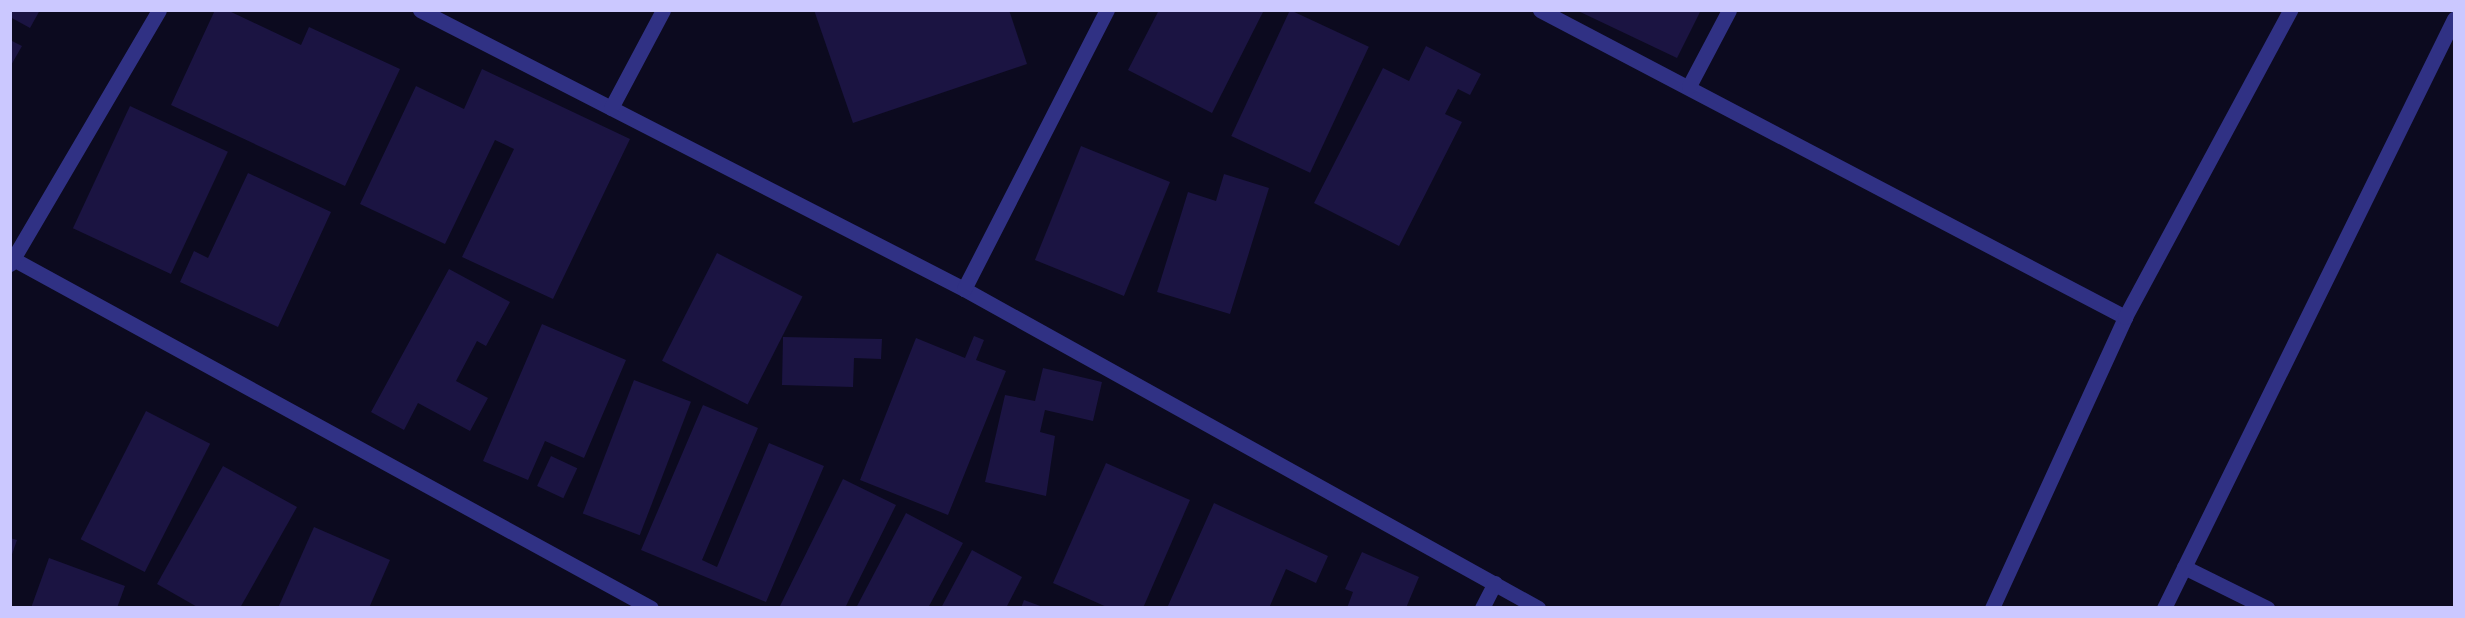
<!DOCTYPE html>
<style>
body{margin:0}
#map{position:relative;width:2465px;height:618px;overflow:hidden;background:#0c0a1f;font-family:Quicksand,sans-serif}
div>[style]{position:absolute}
.building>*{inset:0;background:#1b1442;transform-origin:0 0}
.minor>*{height:15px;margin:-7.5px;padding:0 7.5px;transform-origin:7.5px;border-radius:7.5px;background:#303184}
span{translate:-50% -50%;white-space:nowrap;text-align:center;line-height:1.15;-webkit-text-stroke:5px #0c0a1f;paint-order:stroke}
.frame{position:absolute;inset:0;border:12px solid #cbc8ff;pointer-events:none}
</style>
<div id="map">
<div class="building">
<div style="clip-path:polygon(10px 10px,40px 10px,30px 28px,10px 17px)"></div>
<div style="clip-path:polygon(215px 10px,227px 10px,301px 45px,309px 27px,400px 69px,345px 186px,171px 105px)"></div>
<div style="clip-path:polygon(814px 10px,1009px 10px,1027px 64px,853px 123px)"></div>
<div style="clip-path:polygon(1159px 10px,1264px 10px,1212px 113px,1128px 70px)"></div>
<div style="left:1290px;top:10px;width:87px;height:139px;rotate:25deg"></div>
<div style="clip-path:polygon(1576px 10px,1701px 10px,1677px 58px)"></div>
<div style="clip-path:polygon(10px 40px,22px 46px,10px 67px)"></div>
<div style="clip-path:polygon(1426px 46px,1481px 74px,1470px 95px,1458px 89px,1445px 114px,1462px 122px,1399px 246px,1314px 203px,1383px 68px,1409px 81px)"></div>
<div style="clip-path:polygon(482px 69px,630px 139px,553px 299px,462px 257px,514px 149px,495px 140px,445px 244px,360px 204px,416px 86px,464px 109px)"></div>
<div style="left:130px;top:106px;width:108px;height:135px;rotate:25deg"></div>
<div style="left:1081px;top:146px;width:96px;height:123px;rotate:22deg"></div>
<div style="clip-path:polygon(248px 173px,331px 212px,278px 327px,180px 282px,194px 251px,208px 258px)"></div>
<div style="clip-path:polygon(1224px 174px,1269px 188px,1230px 314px,1157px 292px,1188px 192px,1216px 201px)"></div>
<div style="left:717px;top:253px;width:96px;height:121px;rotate:27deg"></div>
<div style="clip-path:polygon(449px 269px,510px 302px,486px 346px,477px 341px,456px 381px,488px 398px,470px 431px,418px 403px,404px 430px,371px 412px)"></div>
<div style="clip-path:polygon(542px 324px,626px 360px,584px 458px,545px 441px,528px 480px,483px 461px)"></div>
<div style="clip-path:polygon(974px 336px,984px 340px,976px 360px,1006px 371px,948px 515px,860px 480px,916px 338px,965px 358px)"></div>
<div style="clip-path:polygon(783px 337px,882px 339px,881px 359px,854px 358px,853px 387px,782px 385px)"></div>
<div style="clip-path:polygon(1043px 368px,1102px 382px,1093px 421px,1045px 410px,1040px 432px,1055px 436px,1046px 496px,985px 482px,1005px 395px,1035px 401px)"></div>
<div style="left:634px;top:380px;width:61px;height:143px;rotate:21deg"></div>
<div style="clip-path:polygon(703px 405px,758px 428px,702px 560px,717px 567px,769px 443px,824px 466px,766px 602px,641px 550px)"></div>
<div style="left:146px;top:411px;width:72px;height:144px;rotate:27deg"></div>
<div style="left:551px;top:456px;width:29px;height:33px;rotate:25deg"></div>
<div style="clip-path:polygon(1106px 463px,1190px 500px,1143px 608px,1109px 608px,1053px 583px)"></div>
<div style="clip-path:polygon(223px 466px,297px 507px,240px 608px,199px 608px,157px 584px)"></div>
<div style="clip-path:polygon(843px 479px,896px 505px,845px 608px,779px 608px)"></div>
<div style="clip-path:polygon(1214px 503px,1328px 556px,1316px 583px,1286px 569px,1269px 608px,1167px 608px)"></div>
<div style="clip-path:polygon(906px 513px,963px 543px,928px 608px,856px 608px)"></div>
<div style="clip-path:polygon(314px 527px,390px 560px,369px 608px,278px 608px)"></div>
<div style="clip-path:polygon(10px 538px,17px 540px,11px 557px,10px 557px)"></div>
<div style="clip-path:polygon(972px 550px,1022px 577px,1006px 608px,941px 608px)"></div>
<div style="clip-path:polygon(1362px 552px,1419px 577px,1406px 608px,1347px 608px,1353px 592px,1345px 589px)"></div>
<div style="clip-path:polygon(49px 558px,125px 586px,117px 608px,31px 608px)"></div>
<div style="clip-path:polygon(1024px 600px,1043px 607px,1043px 608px,1021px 608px)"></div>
</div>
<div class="minor">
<div style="left:420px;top:10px;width:611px;rotate:27.15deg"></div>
<div style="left:964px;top:289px;width:657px;rotate:29.06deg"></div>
<div style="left:1540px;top:10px;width:661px;rotate:27.69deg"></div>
<div style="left:1689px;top:86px;width:86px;rotate:-62.2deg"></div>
<div style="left:611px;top:108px;width:111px;rotate:-62deg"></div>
<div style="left:13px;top:259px;width:727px;rotate:28.68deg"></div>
<div style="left:10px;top:264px;width:294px;rotate:-59.6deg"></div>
<div style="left:964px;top:289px;width:314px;rotate:-62.9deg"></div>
<div style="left:2184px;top:567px;width:93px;rotate:26.3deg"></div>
<div style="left:1482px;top:608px;width:28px;rotate:-63deg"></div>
<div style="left:1992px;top:608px;width:320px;rotate:-65.4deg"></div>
<div style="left:2125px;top:317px;width:349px;rotate:-61.7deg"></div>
<div style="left:2164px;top:608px;width:657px;rotate:-63.79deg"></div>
</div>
<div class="frame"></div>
</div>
